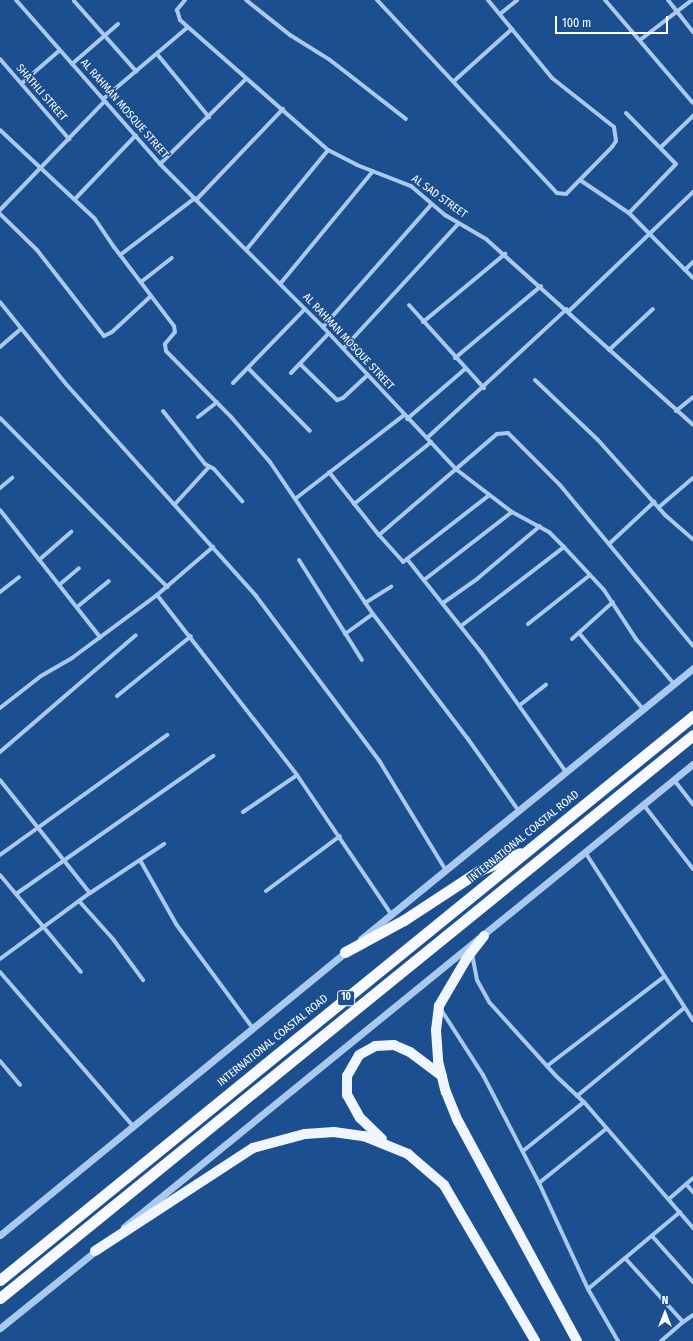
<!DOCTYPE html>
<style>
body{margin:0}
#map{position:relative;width:693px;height:1341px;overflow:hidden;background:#1b4f8f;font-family:"Fira Sans Condensed",sans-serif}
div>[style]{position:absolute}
.minor>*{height:4px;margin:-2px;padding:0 2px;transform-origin:2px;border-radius:2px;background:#a9c9ee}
.tertiary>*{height:7px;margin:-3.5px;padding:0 3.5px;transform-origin:3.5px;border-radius:3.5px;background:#a9c9ee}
.primary>*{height:10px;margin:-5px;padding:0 5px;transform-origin:5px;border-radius:5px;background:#f0f6ff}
.trunk>*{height:11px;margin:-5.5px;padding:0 5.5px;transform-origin:5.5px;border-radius:5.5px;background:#f8faff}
span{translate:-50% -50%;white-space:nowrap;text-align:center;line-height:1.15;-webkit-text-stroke:3px #1b4f8f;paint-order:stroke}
.shield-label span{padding:1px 3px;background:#1b4f8f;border:1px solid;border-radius:3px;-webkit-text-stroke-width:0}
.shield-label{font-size:10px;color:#fff;font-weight:700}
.street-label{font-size:11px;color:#fff}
.north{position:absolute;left:645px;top:1293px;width:40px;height:40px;-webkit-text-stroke:3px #1b4f8f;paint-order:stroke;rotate:0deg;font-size:11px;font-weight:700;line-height:16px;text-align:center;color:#fff}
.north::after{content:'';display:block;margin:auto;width:14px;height:18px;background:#fff;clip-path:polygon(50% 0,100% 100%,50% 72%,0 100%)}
.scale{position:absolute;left:555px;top:16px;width:113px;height:18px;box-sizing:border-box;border:2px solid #fff;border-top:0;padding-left:5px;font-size:12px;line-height:14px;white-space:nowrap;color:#fff;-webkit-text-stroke:3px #1b4f8f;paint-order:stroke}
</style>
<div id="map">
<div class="minor">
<div style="left:16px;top:0;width:218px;rotate:48.7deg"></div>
<div style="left:160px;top:164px;width:231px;rotate:45deg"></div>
<div style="left:323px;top:327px;width:196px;rotate:46.9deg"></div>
<div style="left:457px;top:470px;width:69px;rotate:37.4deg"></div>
<div style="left:512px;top:512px;width:42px;rotate:28.4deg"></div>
<div style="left:549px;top:532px;width:21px;rotate:45deg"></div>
<div style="left:564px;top:547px;width:59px;rotate:47.1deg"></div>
<div style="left:604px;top:590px;width:59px;rotate:56.9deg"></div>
<div style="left:636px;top:639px;width:59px;rotate:49.8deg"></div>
<div style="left:185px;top:0;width:13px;rotate:129deg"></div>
<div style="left:177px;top:10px;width:10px;rotate:73deg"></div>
<div style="left:180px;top:20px;width:197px;rotate:41.3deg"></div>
<div style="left:328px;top:150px;width:33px;rotate:27deg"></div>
<div style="left:357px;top:165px;width:58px;rotate:21.3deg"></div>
<div style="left:411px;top:186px;width:45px;rotate:40.5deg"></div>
<div style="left:445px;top:215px;width:48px;rotate:30.3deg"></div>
<div style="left:486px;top:239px;width:278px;rotate:41.9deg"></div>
<div style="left:246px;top:0;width:56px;rotate:38.5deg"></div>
<div style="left:290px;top:35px;width:47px;rotate:32deg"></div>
<div style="left:330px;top:60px;width:96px;rotate:37.8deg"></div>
<div style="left:377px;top:0;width:264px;rotate:47deg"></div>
<div style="left:557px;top:193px;width:9px;rotate:6deg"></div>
<div style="left:566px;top:194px;width:66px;rotate:-45.6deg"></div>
<div style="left:612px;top:147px;width:7px;rotate:-56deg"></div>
<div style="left:616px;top:141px;width:14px;rotate:-98deg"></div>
<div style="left:614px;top:127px;width:79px;rotate:-141.7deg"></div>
<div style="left:552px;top:78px;width:101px;rotate:-129.4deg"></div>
<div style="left:605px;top:0;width:135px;rotate:49.5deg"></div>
<div style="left:668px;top:0;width:41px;rotate:52deg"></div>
<div style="left:74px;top:1px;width:94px;rotate:48.5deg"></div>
<div style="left:500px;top:14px;width:22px;rotate:-39deg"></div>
<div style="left:640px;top:40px;width:66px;rotate:-37.6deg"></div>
<div style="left:157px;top:54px;width:82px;rotate:50.5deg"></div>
<div style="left:0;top:59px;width:106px;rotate:49.2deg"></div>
<div style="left:72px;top:64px;width:61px;rotate:-41deg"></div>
<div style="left:454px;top:81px;width:78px;rotate:-41.9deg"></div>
<div style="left:22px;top:83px;width:50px;rotate:-41deg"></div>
<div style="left:103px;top:99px;width:111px;rotate:-40.3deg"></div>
<div style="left:626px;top:113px;width:71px;rotate:45.6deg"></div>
<div style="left:676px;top:164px;width:68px;rotate:133.8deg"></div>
<div style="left:0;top:130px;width:130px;rotate:43.1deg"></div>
<div style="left:95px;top:219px;width:34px;rotate:56deg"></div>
<div style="left:114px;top:247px;width:99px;rotate:52.8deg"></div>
<div style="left:174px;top:326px;width:6px;rotate:81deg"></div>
<div style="left:175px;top:332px;width:16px;rotate:130deg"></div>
<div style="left:165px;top:344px;width:7px;rotate:82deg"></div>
<div style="left:166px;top:351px;width:94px;rotate:45.4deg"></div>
<div style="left:232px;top:418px;width:58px;rotate:49.2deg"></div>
<div style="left:270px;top:462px;width:184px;rotate:55.9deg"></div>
<div style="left:373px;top:614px;width:157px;rotate:52.8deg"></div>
<div style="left:468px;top:739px;width:87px;rotate:54.8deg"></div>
<div style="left:661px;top:147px;width:45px;rotate:-44.1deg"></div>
<div style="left:160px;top:164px;width:121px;rotate:-44.7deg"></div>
<div style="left:580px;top:180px;width:59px;rotate:34deg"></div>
<div style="left:629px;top:213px;width:91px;rotate:45.4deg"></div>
<div style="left:75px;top:199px;width:88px;rotate:-46.4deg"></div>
<div style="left:196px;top:200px;width:126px;rotate:-46.3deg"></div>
<div style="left:0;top:210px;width:151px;rotate:-46.1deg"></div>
<div style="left:0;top:214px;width:52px;rotate:44.2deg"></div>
<div style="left:37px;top:250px;width:109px;rotate:52.1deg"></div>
<div style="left:104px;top:336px;width:9px;rotate:-27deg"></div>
<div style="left:112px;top:332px;width:53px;rotate:-42.7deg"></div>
<div style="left:246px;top:250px;width:129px;rotate:-50.6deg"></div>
<div style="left:120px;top:255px;width:94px;rotate:-37.2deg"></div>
<div style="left:685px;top:270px;width:11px;rotate:-45deg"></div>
<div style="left:141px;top:282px;width:39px;rotate:-38deg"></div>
<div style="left:280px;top:284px;width:146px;rotate:-50.5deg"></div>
<div style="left:0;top:302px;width:105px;rotate:51.2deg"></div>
<div style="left:66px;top:384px;width:285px;rotate:48.1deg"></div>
<div style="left:256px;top:596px;width:207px;rotate:53.2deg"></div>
<div style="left:380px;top:762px;width:125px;rotate:58.7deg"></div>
<div style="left:409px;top:305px;width:112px;rotate:47.9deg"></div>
<div style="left:569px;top:311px;width:172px;rotate:-43.8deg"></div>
<div style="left:423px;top:322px;width:107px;rotate:-39.7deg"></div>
<div style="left:323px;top:327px;width:164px;rotate:-48.5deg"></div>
<div style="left:0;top:347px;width:28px;rotate:-41deg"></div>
<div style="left:344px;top:348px;width:168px;rotate:-47.4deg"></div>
<div style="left:609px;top:350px;width:60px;rotate:-43deg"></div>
<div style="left:455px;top:358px;width:112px;rotate:-39.9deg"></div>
<div style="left:300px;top:364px;width:52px;rotate:44.2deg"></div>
<div style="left:337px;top:400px;width:6px;rotate:-18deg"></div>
<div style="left:343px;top:398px;width:34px;rotate:-43deg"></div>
<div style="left:248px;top:368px;width:88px;rotate:45.5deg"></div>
<div style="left:291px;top:373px;width:55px;rotate:-46.5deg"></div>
<div style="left:535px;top:380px;width:87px;rotate:43.6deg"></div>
<div style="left:598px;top:440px;width:101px;rotate:48.2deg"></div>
<div style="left:665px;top:515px;width:37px;rotate:41deg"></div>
<div style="left:233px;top:383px;width:103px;rotate:-45.8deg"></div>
<div style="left:163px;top:411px;width:68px;rotate:51.6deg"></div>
<div style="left:205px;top:464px;width:10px;rotate:29deg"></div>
<div style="left:214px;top:469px;width:43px;rotate:48.8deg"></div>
<div style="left:676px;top:411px;width:22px;rotate:-39deg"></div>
<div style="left:198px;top:417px;width:24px;rotate:-38deg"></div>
<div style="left:0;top:418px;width:238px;rotate:45.3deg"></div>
<div style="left:407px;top:419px;width:77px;rotate:-40.8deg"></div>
<div style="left:427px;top:438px;width:190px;rotate:-42.7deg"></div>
<div style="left:329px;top:472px;width:80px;rotate:51.6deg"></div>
<div style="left:379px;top:535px;width:36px;rotate:48deg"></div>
<div style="left:403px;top:562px;width:108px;rotate:-37.8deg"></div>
<div style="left:0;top:488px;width:16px;rotate:-40deg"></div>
<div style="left:295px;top:499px;width:138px;rotate:-37.6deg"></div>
<div style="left:175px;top:504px;width:50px;rotate:-47.4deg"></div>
<div style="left:354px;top:504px;width:99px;rotate:-38.8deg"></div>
<div style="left:659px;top:507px;width:45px;rotate:-40.5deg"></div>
<div style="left:0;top:510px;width:162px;rotate:51.8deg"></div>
<div style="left:379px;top:535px;width:155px;rotate:-40.6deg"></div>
<div style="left:497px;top:434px;width:11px;rotate:-5deg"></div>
<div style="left:508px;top:433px;width:74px;rotate:45deg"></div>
<div style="left:560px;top:485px;width:209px;rotate:50.4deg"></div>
<div style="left:609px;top:544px;width:62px;rotate:-43deg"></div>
<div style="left:407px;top:559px;width:119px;rotate:51.5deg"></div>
<div style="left:481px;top:652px;width:147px;rotate:54.7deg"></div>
<div style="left:39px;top:560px;width:43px;rotate:-41.2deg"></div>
<div style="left:299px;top:560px;width:118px;rotate:57.8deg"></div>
<div style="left:424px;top:580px;width:111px;rotate:-37.7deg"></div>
<div style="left:59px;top:585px;width:26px;rotate:-40deg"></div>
<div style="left:0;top:592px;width:24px;rotate:-38deg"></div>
<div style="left:157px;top:595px;width:228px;rotate:52.1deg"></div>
<div style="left:297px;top:775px;width:168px;rotate:55.9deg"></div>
<div style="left:365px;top:603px;width:31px;rotate:-32deg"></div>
<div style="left:443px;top:603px;width:42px;rotate:-35.2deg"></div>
<div style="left:477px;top:579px;width:82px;rotate:-40.1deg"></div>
<div style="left:77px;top:607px;width:41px;rotate:-39.1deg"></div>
<div style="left:528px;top:624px;width:79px;rotate:-38.3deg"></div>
<div style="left:461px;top:626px;width:130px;rotate:-37.5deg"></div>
<div style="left:579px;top:633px;width:99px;rotate:49.9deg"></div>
<div style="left:345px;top:634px;width:34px;rotate:-36deg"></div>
<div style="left:572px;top:639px;width:55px;rotate:-42.1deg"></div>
<div style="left:117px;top:696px;width:95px;rotate:-39deg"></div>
<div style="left:520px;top:705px;width:33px;rotate:-38deg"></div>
<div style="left:0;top:708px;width:52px;rotate:-38deg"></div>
<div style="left:41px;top:676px;width:36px;rotate:-30deg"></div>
<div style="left:72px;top:658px;width:106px;rotate:-36.5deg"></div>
<div style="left:157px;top:595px;width:74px;rotate:-40.6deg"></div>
<div style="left:0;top:752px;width:179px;rotate:-40.7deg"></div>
<div style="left:0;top:780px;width:144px;rotate:51.5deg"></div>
<div style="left:674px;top:780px;width:31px;rotate:52deg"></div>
<div style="left:643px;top:804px;width:82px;rotate:52.4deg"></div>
<div style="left:243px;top:812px;width:65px;rotate:-34.4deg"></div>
<div style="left:585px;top:852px;width:200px;rotate:57.3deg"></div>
<div style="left:0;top:855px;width:206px;rotate:-35.7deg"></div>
<div style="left:140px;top:860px;width:73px;rotate:60.6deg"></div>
<div style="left:176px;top:924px;width:128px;rotate:53.6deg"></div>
<div style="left:0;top:875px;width:126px;rotate:50.1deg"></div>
<div style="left:266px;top:891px;width:92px;rotate:-36.6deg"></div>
<div style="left:16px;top:894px;width:241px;rotate:-35deg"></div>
<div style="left:79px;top:901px;width:51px;rotate:48.2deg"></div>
<div style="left:113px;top:939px;width:51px;rotate:53.8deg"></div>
<div style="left:472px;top:954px;width:26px;rotate:79deg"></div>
<div style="left:477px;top:980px;width:26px;rotate:61deg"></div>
<div style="left:490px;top:1003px;width:98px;rotate:47.9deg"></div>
<div style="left:556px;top:1076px;width:38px;rotate:43deg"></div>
<div style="left:584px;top:1102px;width:167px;rotate:49.1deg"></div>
<div style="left:0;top:959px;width:112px;rotate:-36.3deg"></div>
<div style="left:90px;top:893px;width:89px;rotate:-33.5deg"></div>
<div style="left:0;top:972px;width:202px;rotate:49.2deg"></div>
<div style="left:440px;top:1008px;width:80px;rotate:57.3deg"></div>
<div style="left:483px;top:1075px;width:122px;rotate:62.6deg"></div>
<div style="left:539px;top:1183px;width:117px;rotate:65.2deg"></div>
<div style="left:588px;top:1289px;width:60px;rotate:60deg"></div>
<div style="left:0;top:1061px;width:31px;rotate:50deg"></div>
<div style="left:547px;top:1066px;width:147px;rotate:-37.3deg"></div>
<div style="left:577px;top:1096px;width:139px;rotate:-39.4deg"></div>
<div style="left:523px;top:1151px;width:78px;rotate:-38.8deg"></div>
<div style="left:539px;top:1183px;width:86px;rotate:-38.9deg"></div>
<div style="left:686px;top:1184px;width:11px;rotate:49deg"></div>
<div style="left:669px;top:1199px;width:32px;rotate:-41deg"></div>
<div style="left:652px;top:1236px;width:62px;rotate:48.3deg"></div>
<div style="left:625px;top:1258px;width:86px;rotate:47.8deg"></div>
<div style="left:683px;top:1322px;width:29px;rotate:139deg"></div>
<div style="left:588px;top:1289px;width:120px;rotate:-39.9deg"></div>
<div style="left:683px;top:1322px;width:12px;rotate:-35deg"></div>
</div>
<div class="tertiary">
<div style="left:361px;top:939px;width:429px;rotate:-39.2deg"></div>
<div style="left:124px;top:1227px;width:734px;rotate:-39.14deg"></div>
<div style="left:0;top:1235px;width:448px;rotate:-39.3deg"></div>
<div style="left:0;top:1328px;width:126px;rotate:-38.9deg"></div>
</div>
<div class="primary">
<div style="left:484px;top:936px;width:28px;rotate:128deg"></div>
<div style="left:467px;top:958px;width:56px;rotate:120.3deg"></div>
<div style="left:439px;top:1006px;width:24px;rotate:97deg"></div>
<div style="left:436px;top:1030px;width:31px;rotate:86deg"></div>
<div style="left:438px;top:1061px;width:32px;rotate:76deg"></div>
<div style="left:446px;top:1092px;width:31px;rotate:68deg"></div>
<div style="left:458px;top:1121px;width:250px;rotate:61.6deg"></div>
<div style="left:382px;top:1139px;width:30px;rotate:-136deg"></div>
<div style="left:360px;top:1118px;width:26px;rotate:-119deg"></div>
<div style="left:347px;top:1095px;width:19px;rotate:-90deg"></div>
<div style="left:347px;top:1076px;width:24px;rotate:-60deg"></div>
<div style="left:359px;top:1055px;width:18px;rotate:-29deg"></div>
<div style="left:375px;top:1046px;width:19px;rotate:-3deg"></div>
<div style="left:394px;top:1045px;width:17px;rotate:24deg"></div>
<div style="left:410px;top:1052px;width:40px;rotate:37deg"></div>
<div style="left:95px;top:1251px;width:189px;rotate:-33.1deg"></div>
<div style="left:253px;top:1148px;width:54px;rotate:-15.1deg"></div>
<div style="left:305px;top:1134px;width:29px;rotate:-4deg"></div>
<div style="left:334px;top:1132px;width:30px;rotate:8deg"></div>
<div style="left:364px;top:1136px;width:48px;rotate:22.2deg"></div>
<div style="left:408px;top:1154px;width:48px;rotate:40.7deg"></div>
<div style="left:444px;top:1185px;width:181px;rotate:59.7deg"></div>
</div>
<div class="trunk">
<div style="left:345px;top:952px;width:67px;rotate:-28.5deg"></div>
<div style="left:404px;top:920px;width:91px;rotate:-33.3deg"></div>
<div style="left:480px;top:870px;width:43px;rotate:-23deg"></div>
<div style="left:0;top:1280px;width:894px;rotate:-39.14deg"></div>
<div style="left:0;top:1298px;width:893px;rotate:-39.09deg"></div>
</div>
<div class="shield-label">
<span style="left:346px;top:998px">10</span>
</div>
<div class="street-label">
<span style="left:41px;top:93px;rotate:49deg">SHATHLI STREET</span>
<span style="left:124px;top:109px;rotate:49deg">AL RAHMAN MOSQUE STREET</span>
<span style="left:439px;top:197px;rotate:36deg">AL SAD STREET</span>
<span style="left:348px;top:342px;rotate:47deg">AL RAHMAN MOSQUE STREET</span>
<span style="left:524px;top:837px;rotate:-39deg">INTERNATIONAL COASTAL ROAD</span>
<span style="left:273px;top:1041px;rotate:-39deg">INTERNATIONAL COASTAL ROAD</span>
</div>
<div class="north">N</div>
<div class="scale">100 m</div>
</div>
